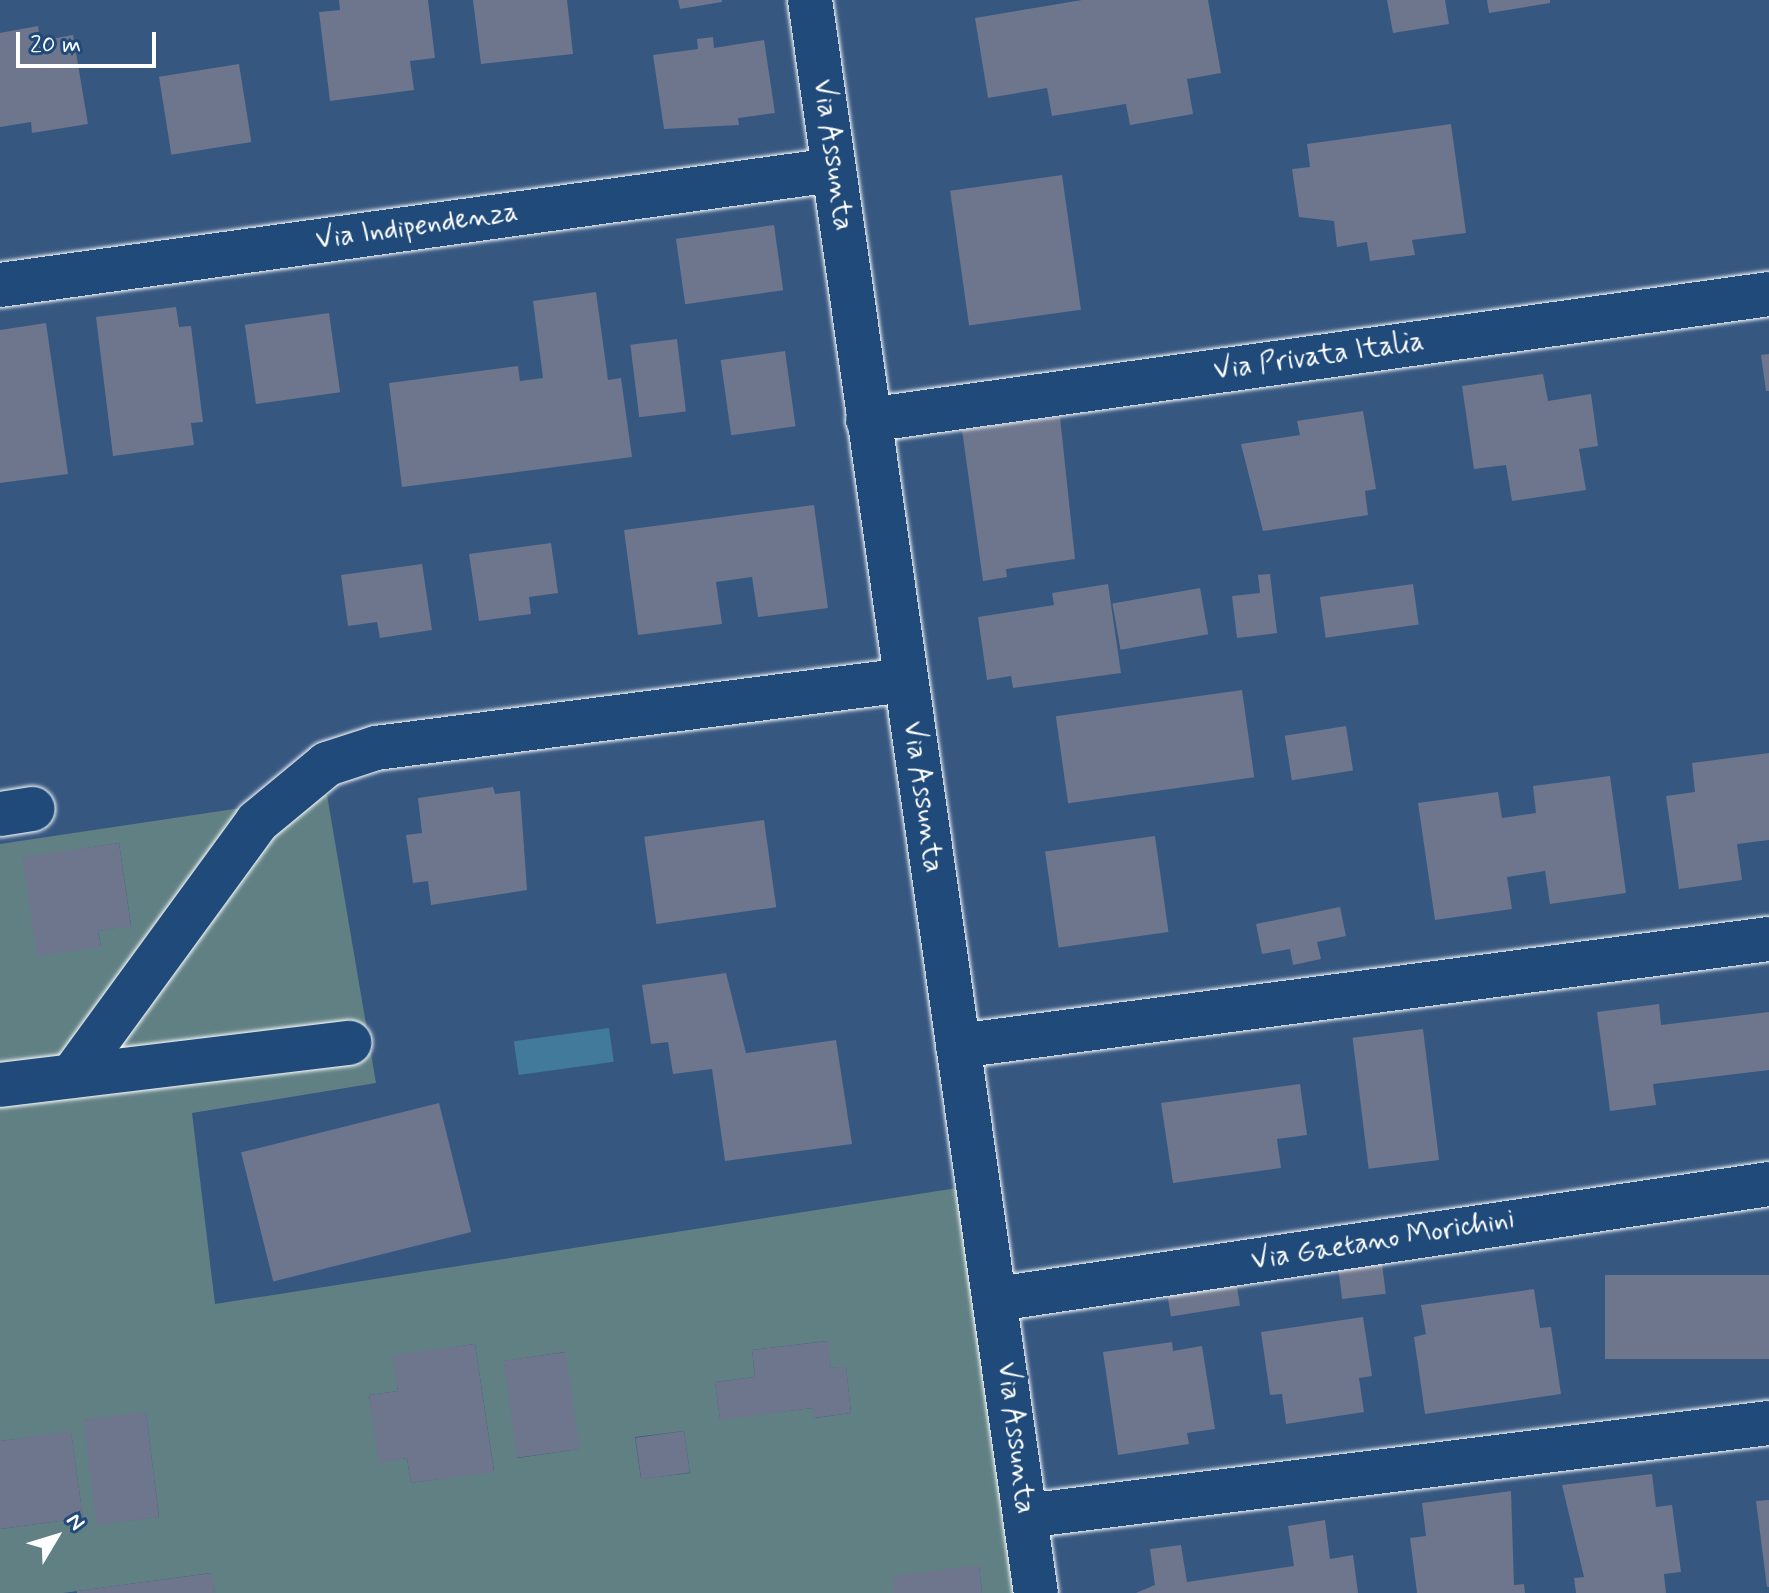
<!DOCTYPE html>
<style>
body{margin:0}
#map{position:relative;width:1769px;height:1593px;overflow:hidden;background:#365780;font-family:Mynerve,sans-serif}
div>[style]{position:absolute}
.green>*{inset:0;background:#608084}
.water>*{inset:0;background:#427a9b;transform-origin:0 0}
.building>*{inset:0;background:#6d768d;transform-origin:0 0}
.roads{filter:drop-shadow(0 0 2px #fff) drop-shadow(0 0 2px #fff)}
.minor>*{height:44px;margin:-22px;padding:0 22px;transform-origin:22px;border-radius:22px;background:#1f4a7a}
span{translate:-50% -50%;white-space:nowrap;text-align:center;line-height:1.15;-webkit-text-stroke:7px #1f4a7a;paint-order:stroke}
.street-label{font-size:28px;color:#fff}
.north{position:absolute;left:16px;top:1497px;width:80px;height:80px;-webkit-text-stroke:6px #1f4a7a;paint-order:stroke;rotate:52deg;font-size:22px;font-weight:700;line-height:32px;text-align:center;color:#fff}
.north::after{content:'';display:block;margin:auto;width:28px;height:36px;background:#fff;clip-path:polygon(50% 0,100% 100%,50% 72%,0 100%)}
.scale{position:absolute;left:16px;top:32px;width:140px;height:36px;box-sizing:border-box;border:4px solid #fff;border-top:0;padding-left:10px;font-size:24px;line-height:28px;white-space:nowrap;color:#fff;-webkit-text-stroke:6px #1f4a7a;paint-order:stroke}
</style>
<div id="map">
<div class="green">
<div style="clip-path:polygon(evenodd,327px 795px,376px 1083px,192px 1113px,215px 1304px,957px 1188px,1017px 1593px,982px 1593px,979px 1566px,894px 1593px,215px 1593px,211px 1573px,63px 1593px,0 1593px,0 1529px,83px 1518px,71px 1432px,0 1441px,0 844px,327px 795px,119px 843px,131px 925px,98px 931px,101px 946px,22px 858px,119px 843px,327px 795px,827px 1341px,831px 1368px,846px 1367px,851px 1413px,815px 1418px,813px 1408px,720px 1419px,715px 1382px,755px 1377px,752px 1350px,827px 1341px,327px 795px,475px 1344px,494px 1471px,411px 1483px,407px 1458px,380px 1462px,369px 1395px,398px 1391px,393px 1356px,475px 1344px,327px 795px,565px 1352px,579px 1449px,518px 1458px,504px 1361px,565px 1352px,327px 795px,146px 1413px,159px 1517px,98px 1524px,84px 1420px,146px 1413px,327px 795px,684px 1431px,690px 1473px,641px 1479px,635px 1437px,684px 1431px)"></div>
</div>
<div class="water">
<div style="left:609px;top:1028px;width:34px;height:96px;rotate:82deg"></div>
</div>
<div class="building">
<div style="clip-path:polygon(339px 0,428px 0,435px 58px,410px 61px,414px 90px,330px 101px,319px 12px,340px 10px)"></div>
<div style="clip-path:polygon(473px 0,567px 0,573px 54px,481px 64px)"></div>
<div style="clip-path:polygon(678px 0,722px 0,722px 2px,680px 9px)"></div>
<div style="clip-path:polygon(1082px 0,1208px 0,1221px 73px,1187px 79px,1193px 114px,1130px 125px,1126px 104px,1052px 116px,1047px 88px,988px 98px,975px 18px)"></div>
<div style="clip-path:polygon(1387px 0,1445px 0,1449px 24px,1393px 33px)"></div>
<div style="clip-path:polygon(1487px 0,1550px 0,1550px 3px,1489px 13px)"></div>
<div style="clip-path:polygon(38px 26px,40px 41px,73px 35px,88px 124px,32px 133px,31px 122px,0 127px,0 33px)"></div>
<div style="clip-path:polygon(713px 37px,714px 48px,764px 40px,775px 113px,738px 118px,739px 125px,664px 129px,653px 55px,698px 49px,697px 39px)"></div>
<div style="left:239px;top:64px;width:79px;height:81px;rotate:81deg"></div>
<div style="clip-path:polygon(1451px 124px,1466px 233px,1412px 240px,1415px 255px,1370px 261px,1367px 242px,1337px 247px,1334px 221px,1299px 217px,1292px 169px,1310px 167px,1307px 144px)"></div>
<div style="left:1062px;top:175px;width:136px;height:113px;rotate:82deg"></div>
<div style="left:774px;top:225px;width:66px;height:99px;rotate:82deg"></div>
<div style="clip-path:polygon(596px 292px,608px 380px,621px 378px,632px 457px,402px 487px,389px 383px,518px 366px,520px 381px,543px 378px,533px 301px)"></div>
<div style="clip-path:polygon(176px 307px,179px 327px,191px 326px,203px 422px,191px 423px,194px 445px,113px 456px,96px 317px)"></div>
<div style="left:329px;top:313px;width:80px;height:85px;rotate:82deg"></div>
<div style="clip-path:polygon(46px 323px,68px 474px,0 483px,0 330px)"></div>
<div style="left:677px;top:339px;width:73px;height:47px;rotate:83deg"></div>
<div style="left:785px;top:351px;width:76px;height:65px;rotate:82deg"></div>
<div style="clip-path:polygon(1769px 354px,1769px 391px,1766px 391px,1761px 355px)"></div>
<div style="clip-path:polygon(1543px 374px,1548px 401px,1591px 394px,1598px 446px,1579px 449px,1586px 490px,1512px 501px,1506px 465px,1474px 469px,1462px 386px)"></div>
<div style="clip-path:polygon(1363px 411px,1376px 489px,1365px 491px,1368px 515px,1263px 531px,1241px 444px,1300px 435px,1297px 421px)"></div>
<div style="clip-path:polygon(1060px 417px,1075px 559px,1006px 569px,1007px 577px,983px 581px,962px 430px)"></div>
<div style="clip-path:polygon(814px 505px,828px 608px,758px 617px,752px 577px,716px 582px,722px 624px,638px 635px,624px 530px)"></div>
<div style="clip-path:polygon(551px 543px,558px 593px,529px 597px,531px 614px,479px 621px,469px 554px)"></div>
<div style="clip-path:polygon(422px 564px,432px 630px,380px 638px,377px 622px,348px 626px,341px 575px)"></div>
<div style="clip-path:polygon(1270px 574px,1277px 633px,1237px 638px,1232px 596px,1260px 593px,1258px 575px)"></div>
<div style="clip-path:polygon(1108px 584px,1121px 673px,1013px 688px,1011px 676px,987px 680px,978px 617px,1054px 605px,1052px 593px)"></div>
<div style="left:1413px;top:584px;width:41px;height:94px;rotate:82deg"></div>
<div style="left:1200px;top:588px;width:47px;height:89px;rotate:80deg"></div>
<div style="left:1242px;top:690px;width:88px;height:188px;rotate:82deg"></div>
<div style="left:1346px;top:726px;width:45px;height:62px;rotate:81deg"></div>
<div style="clip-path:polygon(1769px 753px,1769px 840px,1737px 844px,1742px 880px,1679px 889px,1666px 796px,1695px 792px,1692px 763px)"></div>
<div style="clip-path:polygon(1610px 776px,1626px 893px,1550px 904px,1545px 871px,1507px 877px,1512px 909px,1435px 920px,1418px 803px,1498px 792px,1502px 818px,1536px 813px,1533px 786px)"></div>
<div style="clip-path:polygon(493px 787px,495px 794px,520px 791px,527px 890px,431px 905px,428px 881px,413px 883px,406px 835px,422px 833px,418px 798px)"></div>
<div style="left:764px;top:820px;width:88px;height:121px;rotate:82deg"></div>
<div style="left:1155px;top:836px;width:97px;height:111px;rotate:82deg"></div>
<div style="clip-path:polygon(119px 843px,131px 926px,98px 931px,101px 947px,37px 956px,22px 857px)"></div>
<div style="clip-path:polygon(1340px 907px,1346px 936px,1317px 942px,1321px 959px,1293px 965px,1290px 949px,1262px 954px,1256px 924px)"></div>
<div style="clip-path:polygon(726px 973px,746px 1053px,836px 1040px,852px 1144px,725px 1161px,712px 1069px,673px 1074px,668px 1042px,651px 1044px,642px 985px)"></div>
<div style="clip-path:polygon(1659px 1004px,1661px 1025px,1769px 1012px,1769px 1070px,1653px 1084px,1656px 1105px,1610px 1111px,1597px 1012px)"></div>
<div style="left:1423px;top:1029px;width:132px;height:71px;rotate:83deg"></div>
<div style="clip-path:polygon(1300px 1084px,1307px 1135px,1277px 1139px,1281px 1168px,1173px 1183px,1161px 1103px)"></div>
<div style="left:439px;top:1103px;width:133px;height:204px;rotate:76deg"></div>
<div style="left:1381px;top:1255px;width:39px;height:44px;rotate:83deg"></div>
<div style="left:1235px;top:1274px;width:32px;height:70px;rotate:81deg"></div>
<div style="left:1769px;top:1275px;width:84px;height:164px;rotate:90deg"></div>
<div style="clip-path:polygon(1534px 1289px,1540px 1328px,1551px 1327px,1561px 1394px,1425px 1414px,1414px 1337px,1426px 1334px,1421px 1305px)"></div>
<div style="clip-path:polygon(1363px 1317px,1372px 1376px,1359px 1378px,1364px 1412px,1286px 1424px,1282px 1394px,1270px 1395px,1261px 1332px)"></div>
<div style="clip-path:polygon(828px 1341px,831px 1368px,846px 1366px,851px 1413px,814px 1418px,813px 1408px,720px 1420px,715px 1382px,755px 1377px,752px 1350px)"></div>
<div style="clip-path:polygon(1172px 1342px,1173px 1351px,1202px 1346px,1215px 1429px,1187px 1433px,1189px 1444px,1118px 1455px,1103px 1352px)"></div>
<div style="clip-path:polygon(475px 1344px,494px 1472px,411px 1483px,407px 1458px,379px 1463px,369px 1395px,398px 1391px,392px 1355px)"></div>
<div style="left:566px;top:1352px;width:98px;height:63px;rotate:82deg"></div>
<div style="left:146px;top:1412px;width:106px;height:63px;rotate:83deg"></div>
<div style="clip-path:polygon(71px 1431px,83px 1518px,0 1529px,0 1441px)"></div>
<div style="left:684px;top:1431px;width:42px;height:49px;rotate:82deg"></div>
<div style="clip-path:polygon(1652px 1474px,1656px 1507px,1672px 1505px,1681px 1572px,1664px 1574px,1666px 1593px,1576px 1593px,1574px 1578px,1584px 1577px,1562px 1485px)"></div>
<div style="clip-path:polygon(1511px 1491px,1514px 1585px,1524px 1584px,1525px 1593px,1417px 1593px,1410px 1538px,1426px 1536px,1422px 1503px)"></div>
<div style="clip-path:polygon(1769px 1500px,1769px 1587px,1767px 1587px,1756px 1501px)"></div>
<div style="clip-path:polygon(1325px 1520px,1330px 1559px,1353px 1555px,1358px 1593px,1136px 1593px,1155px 1585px,1150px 1549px,1181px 1545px,1187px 1582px,1294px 1566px,1288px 1526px)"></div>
<div style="clip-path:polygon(979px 1565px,982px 1593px,894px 1593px,892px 1576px)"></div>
<div style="clip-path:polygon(212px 1573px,215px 1593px,77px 1593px,77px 1591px)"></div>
</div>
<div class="roads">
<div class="minor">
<div style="left:810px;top:0;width:1609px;rotate:81.93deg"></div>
<div style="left:0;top:285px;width:841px;rotate:-7.86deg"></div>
<div style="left:868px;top:420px;width:910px;rotate:-7.96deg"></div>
<div style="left:0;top:814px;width:33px;rotate:-9deg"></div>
<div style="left:958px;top:1046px;width:818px;rotate:-7.52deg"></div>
<div style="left:72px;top:1076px;width:314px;rotate:-53.9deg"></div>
<div style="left:257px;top:822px;width:91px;rotate:-39.6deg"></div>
<div style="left:327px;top:764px;width:52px;rotate:-18.1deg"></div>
<div style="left:376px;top:748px;width:533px;rotate:-7.32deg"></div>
<div style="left:0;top:1085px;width:352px;rotate:-6.9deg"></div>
<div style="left:997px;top:1299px;width:781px;rotate:-8.47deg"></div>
<div style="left:1025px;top:1516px;width:750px;rotate:-7.13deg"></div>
</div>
</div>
<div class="street-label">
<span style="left:832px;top:155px;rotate:82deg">Via Assunta</span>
<span style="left:417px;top:227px;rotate:-8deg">Via Indipendenza</span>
<span style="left:1319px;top:357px;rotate:-8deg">Via Privata Italia</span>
<span style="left:922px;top:797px;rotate:82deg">Via Assunta</span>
<span style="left:1383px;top:1241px;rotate:-9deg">Via Gaetano Morichini</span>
<span style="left:1015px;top:1438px;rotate:83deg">Via Assunta</span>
</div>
<div class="north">N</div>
<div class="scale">20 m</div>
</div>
